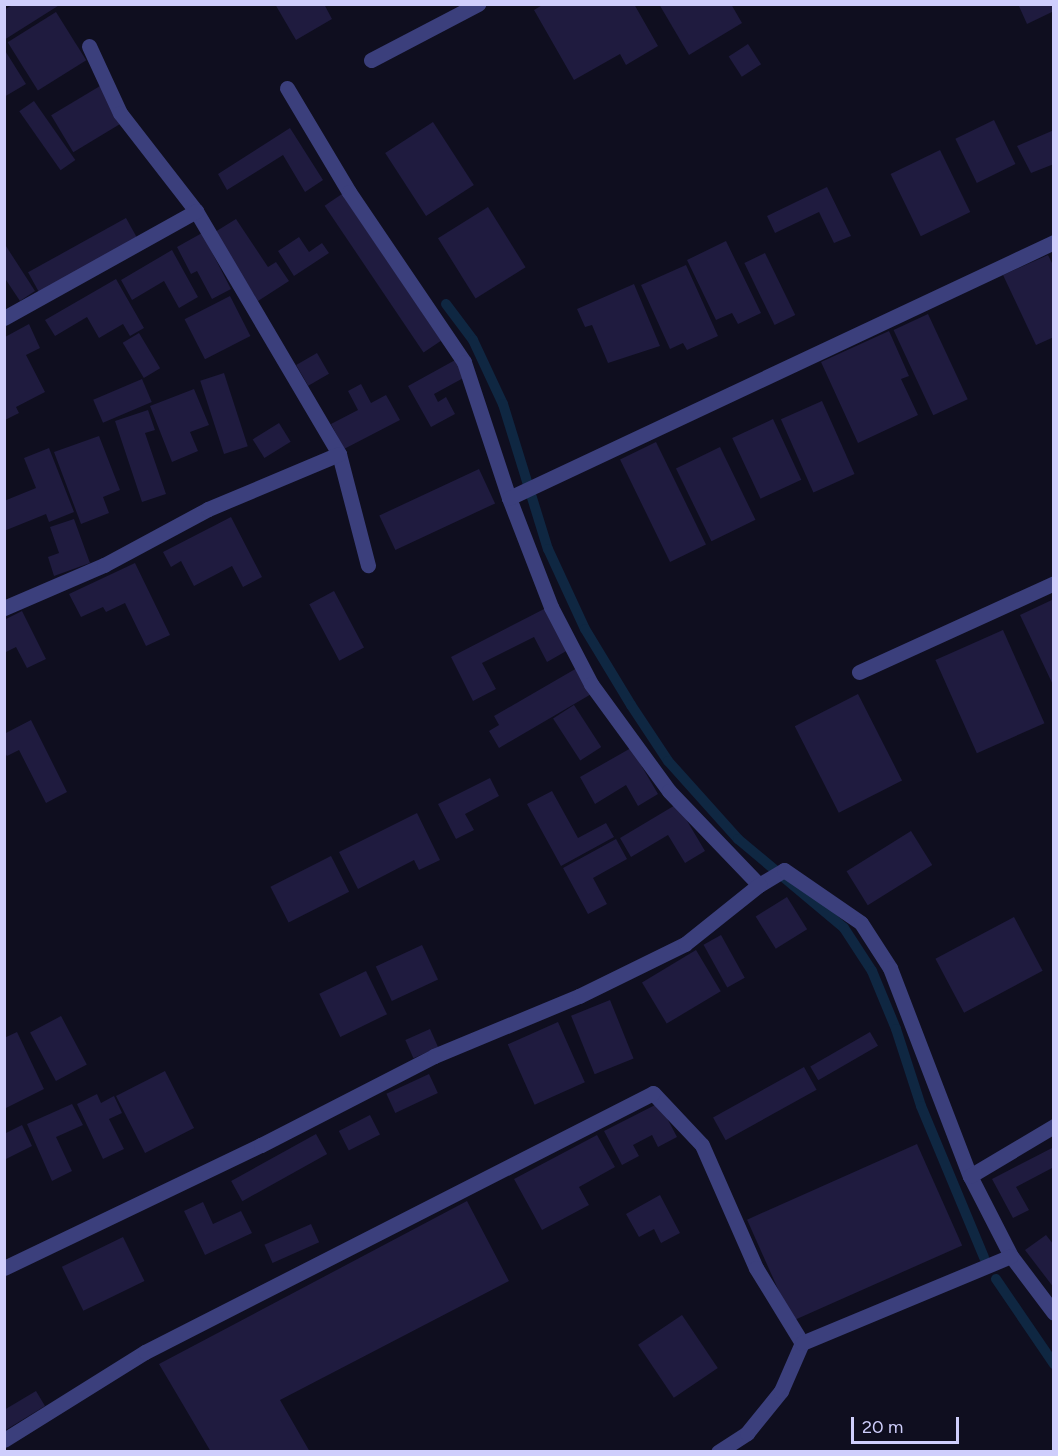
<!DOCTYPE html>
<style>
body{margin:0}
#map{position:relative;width:1058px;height:1456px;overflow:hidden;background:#0f0e1f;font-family:Figtree,sans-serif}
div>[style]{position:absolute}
.stream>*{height:10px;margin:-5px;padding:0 5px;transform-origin:5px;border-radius:5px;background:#0f2742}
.building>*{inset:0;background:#1f1b3f;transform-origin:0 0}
.service>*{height:15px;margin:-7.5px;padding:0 7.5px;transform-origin:7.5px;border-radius:7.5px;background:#3b3f7c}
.minor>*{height:15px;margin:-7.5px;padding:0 7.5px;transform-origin:7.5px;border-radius:7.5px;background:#3b3f7c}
span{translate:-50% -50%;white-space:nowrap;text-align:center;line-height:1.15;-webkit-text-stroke:4.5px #0f0e1f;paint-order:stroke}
.frame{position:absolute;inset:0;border:6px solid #cfcefc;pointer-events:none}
.scale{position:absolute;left:851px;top:1417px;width:108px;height:27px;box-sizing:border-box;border:3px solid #cfcefc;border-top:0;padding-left:8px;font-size:18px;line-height:21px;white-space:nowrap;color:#cfcefc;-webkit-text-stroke:4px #0f0e1f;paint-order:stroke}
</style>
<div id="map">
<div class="stream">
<div style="left:446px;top:304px;width:45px;rotate:53.1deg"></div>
<div style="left:473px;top:340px;width:71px;rotate:64.9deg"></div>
<div style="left:503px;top:404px;width:152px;rotate:72.8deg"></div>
<div style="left:548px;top:549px;width:88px;rotate:65.2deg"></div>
<div style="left:585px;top:629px;width:89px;rotate:58.8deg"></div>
<div style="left:631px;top:705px;width:67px;rotate:56.5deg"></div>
<div style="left:668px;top:761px;width:105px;rotate:48.1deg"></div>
<div style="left:738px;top:839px;width:138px;rotate:40deg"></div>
<div style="left:844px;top:928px;width:51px;rotate:56.9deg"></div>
<div style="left:872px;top:971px;width:63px;rotate:67.5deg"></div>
<div style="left:896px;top:1029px;width:81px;rotate:72deg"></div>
<div style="left:921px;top:1106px;width:164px;rotate:67.4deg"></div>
<div style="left:996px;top:1279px;width:103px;rotate:55.7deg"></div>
</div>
<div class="building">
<div style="clip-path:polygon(14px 4px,61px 4px,4px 40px,4px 10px)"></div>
<div style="clip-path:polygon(275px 4px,324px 4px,332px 19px,296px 40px)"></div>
<div style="clip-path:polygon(544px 4px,634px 4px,658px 46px,626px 65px,620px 54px,574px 80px,534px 10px)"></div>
<div style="clip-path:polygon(659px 4px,731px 4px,742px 23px,689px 55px)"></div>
<div style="clip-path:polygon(1018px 4px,1054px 4px,1054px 11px,1027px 24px)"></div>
<div style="left:56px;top:12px;width:57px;height:57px;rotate:58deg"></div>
<div style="left:748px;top:44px;width:24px;height:23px;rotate:57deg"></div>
<div style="clip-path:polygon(4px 49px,26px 84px,4px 97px)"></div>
<div style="left:100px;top:86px;width:43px;height:57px;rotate:59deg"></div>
<div style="left:34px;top:101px;width:72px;height:18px;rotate:55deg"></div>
<div style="left:994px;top:120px;width:49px;height:43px;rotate:64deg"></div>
<div style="left:433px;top:122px;width:75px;height:57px;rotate:57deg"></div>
<div style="clip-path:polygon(290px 128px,323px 180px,305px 192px,283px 155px,227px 190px,218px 174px)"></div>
<div style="clip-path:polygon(1054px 130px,1054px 164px,1031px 173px,1017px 146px)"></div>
<div style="left:940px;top:150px;width:69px;height:55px;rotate:64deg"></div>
<div style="clip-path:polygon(827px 187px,851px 236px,834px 243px,819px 212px,775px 233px,767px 216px)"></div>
<div style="left:342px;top:194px;width:177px;height:21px;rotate:56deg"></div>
<div style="left:488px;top:207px;width:71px;height:59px;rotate:58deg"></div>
<div style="left:126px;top:218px;width:23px;height:112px;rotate:61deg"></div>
<div style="clip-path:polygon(236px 219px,268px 267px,276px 262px,289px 281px,258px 301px,215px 232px)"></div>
<div style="clip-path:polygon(202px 233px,231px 289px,212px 299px,197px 271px,191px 274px,177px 247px)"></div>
<div style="clip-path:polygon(299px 237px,309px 252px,322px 243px,329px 253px,294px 276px,278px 251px)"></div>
<div style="clip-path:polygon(726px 241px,761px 313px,738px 324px,732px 313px,716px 320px,687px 260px)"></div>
<div style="clip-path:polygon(4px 243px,35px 291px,20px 301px,4px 277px)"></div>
<div style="clip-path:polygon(172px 250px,198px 297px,179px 308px,164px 281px,132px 300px,121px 280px)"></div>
<div style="left:765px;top:253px;width:69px;height:23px;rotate:64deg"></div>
<div style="clip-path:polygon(1048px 255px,1054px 267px,1054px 337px,1036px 345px,1003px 275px)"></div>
<div style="clip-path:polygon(686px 265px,718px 336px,687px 350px,683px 343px,670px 349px,641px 285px)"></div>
<div style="clip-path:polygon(116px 279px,144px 328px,130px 336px,123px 324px,99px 338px,87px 317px,55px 336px,45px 320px)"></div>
<div style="clip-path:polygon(634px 284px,660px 346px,608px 363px,592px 325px,585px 327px,577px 309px)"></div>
<div style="left:230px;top:296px;width:45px;height:51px;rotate:63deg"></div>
<div style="left:928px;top:314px;width:94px;height:38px;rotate:65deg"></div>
<div style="clip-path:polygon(29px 324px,40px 348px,26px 355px,45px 392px,16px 407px,19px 413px,5px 420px,5px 337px)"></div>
<div style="clip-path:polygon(889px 331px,909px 376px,901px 379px,918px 415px,858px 443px,821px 362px)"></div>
<div style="left:139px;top:333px;width:41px;height:19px;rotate:59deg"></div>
<div style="left:317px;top:353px;width:24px;height:24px;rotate:60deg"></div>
<div style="clip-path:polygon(457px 359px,467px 376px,434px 394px,438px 402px,446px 397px,455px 414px,431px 427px,408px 386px)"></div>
<div style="left:224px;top:373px;width:77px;height:25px;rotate:72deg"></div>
<div style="left:142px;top:379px;width:25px;height:53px;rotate:67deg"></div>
<div style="clip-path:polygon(361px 384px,371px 403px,386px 395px,400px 420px,344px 449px,331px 424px,358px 410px,348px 391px)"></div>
<div style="clip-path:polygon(194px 389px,209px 425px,190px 432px,198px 451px,172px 462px,150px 406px)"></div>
<div style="left:822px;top:401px;width:80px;height:45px;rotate:66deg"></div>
<div style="clip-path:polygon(148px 410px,155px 430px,145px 433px,166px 494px,142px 502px,115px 421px)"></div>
<div style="left:773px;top:419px;width:67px;height:45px;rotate:65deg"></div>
<div style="left:279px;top:423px;width:22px;height:31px;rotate:58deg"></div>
<div style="clip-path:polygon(99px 436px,120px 490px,103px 497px,109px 513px,81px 524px,54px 452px)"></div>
<div style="left:656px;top:442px;width:114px;height:40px;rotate:64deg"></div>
<div style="left:720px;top:447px;width:81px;height:49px;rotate:64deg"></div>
<div style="clip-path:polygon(49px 448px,74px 512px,49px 522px,46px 514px,4px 531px,4px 501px,36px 488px,24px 458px)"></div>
<div style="left:479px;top:469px;width:38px;height:110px;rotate:65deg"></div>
<div style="clip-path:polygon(231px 517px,262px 577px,243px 587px,232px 566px,194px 586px,181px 561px,171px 567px,163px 552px)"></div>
<div style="clip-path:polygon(74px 519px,90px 563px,54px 576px,48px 557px,59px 553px,50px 527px)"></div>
<div style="clip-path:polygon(135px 563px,170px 635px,146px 646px,125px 603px,106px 612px,103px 607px,81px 617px,69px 594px)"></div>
<div style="left:334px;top:591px;width:64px;height:28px;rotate:62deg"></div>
<div style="clip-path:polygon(1054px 599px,1054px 687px,1020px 615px)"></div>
<div style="clip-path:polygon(546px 608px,568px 650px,547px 662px,534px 637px,482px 663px,496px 689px,473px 701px,451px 657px)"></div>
<div style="clip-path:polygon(22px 611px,46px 659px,27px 668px,16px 647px,4px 653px,4px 620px)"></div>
<div style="left:1003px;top:630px;width:102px;height:74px;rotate:66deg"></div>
<div style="clip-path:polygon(577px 668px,593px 693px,499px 748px,489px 731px,499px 725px,494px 716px)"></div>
<div style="left:858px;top:694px;width:97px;height:71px;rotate:63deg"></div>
<div style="left:574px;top:705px;width:50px;height:25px;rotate:57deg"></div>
<div style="clip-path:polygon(31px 720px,67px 792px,46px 803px,19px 750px,7px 756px,4px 752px,4px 734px)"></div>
<div style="clip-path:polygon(631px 748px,658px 794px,638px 806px,626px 785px,595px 804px,580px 777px)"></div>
<div style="clip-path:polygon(490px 778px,499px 796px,465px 814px,474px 830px,456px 839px,438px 804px)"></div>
<div style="clip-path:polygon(552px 791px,578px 838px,606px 823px,614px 837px,561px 866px,527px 804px)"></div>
<div style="clip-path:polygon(677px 804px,705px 851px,685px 863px,668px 835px,631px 857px,620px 838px)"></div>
<div style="clip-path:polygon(417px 813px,440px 860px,419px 870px,414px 860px,358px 889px,339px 852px)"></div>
<div style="left:911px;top:831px;width:40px;height:76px;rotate:58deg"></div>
<div style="clip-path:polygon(616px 839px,627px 859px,593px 878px,607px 904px,588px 914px,563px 868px)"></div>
<div style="left:331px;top:856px;width:40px;height:68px;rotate:63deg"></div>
<div style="left:787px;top:897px;width:38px;height:37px;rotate:58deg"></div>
<div style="left:1014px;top:917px;width:61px;height:89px;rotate:62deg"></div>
<div style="left:721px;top:935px;width:49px;height:20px;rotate:61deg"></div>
<div style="left:422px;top:945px;width:38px;height:51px;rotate:65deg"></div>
<div style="left:696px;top:950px;width:48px;height:63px;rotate:59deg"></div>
<div style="left:366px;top:971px;width:48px;height:52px;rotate:64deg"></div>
<div style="left:610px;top:1000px;width:63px;height:42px;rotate:68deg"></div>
<div style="left:61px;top:1016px;width:55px;height:35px;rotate:62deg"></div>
<div style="left:558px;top:1022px;width:66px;height:55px;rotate:66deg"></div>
<div style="left:430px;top:1029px;width:20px;height:27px;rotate:66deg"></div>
<div style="clip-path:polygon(17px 1032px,44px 1089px,4px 1109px,4px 1038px)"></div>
<div style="left:870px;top:1032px;width:16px;height:69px;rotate:60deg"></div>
<div style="left:804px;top:1067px;width:26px;height:104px;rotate:61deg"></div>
<div style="left:165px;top:1071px;width:64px;height:55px;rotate:63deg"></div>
<div style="left:429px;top:1074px;width:21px;height:47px;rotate:65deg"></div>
<div style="clip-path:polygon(97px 1094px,101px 1103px,114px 1096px,122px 1113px,109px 1119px,124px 1149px,103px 1159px,77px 1104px)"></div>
<div style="clip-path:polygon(659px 1103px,677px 1137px,658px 1147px,652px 1135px,633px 1145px,639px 1156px,622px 1165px,604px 1131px)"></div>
<div style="clip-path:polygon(72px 1104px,83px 1125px,56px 1137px,72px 1171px,52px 1181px,27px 1124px)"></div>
<div style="left:370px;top:1115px;width:22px;height:35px;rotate:63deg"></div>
<div style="clip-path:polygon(22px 1125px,32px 1146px,4px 1160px,4px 1134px)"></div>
<div style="left:316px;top:1134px;width:23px;height:97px;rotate:61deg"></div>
<div style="clip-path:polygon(597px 1135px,615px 1167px,579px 1187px,589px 1205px,542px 1230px,514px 1179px)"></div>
<div style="left:917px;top:1144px;width:111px;height:186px;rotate:66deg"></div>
<div style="clip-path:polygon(1054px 1147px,1054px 1167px,1016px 1187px,1029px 1210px,1013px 1218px,992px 1179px)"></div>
<div style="clip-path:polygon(660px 1195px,680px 1233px,661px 1243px,654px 1229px,639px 1237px,626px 1214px)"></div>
<div style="clip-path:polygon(467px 1201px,509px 1281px,280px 1400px,310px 1452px,211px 1452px,159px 1364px)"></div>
<div style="clip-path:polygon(203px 1202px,213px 1224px,241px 1211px,252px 1233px,205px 1255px,184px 1211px)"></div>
<div style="left:311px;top:1224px;width:20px;height:51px;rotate:66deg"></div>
<div style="clip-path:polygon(1046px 1235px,1054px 1245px,1054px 1288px,1025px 1250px)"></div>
<div style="left:123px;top:1237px;width:49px;height:68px;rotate:64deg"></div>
<div style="left:682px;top:1315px;width:64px;height:53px;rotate:56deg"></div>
<div style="clip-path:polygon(36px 1391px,45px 1406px,4px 1431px,4px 1410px)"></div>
</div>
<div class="service">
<div style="left:89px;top:46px;width:74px;rotate:65.2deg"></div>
<div style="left:120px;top:113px;width:124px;rotate:52.2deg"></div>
<div style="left:196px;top:211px;width:282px;rotate:59.5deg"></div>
<div style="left:339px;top:454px;width:115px;rotate:75.4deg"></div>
<div style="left:859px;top:672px;width:214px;rotate:-24.5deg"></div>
<div style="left:653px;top:1093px;width:71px;rotate:46.7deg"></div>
<div style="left:702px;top:1145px;width:134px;rotate:66.3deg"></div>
<div style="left:756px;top:1268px;width:88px;rotate:58.5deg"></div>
</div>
<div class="minor">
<div style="left:371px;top:60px;width:121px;rotate:-27.6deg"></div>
<div style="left:287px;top:88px;width:121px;rotate:59.2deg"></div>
<div style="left:349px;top:192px;width:205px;rotate:55.9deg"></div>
<div style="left:464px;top:362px;width:143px;rotate:71.7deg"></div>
<div style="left:509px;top:498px;width:117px;rotate:68.9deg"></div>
<div style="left:551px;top:607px;width:87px;rotate:62.5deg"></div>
<div style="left:591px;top:684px;width:132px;rotate:53.9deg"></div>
<div style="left:669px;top:791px;width:130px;rotate:46.2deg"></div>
<div style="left:759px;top:885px;width:29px;rotate:-31deg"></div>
<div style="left:784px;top:870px;width:93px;rotate:34.5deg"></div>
<div style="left:861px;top:923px;width:54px;rotate:57.2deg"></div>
<div style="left:890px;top:968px;width:223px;rotate:69deg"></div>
<div style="left:970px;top:1176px;width:90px;rotate:62.9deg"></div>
<div style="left:1011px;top:1256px;width:71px;rotate:53deg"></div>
<div style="left:4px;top:318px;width:220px;rotate:-29.1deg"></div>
<div style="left:509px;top:498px;width:602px;rotate:-25.16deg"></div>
<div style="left:4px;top:608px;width:109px;rotate:-23.3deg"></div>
<div style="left:104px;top:565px;width:118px;rotate:-28.3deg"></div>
<div style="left:208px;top:509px;width:142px;rotate:-22.8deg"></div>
<div style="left:970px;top:1176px;width:98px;rotate:-30.8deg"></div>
<div style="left:4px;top:1268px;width:285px;rotate:-25.6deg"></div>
<div style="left:261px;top:1145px;width:195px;rotate:-27.2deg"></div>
<div style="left:434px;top:1056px;width:157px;rotate:-22.5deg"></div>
<div style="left:579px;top:996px;width:118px;rotate:-26.1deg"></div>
<div style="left:685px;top:944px;width:95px;rotate:-38.6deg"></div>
<div style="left:4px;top:1440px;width:166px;rotate:-32deg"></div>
<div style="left:145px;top:1352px;width:570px;rotate:-27.01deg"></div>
<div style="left:718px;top:1452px;width:35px;rotate:-33deg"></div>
<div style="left:747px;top:1433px;width:54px;rotate:-51deg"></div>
<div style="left:781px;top:1391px;width:52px;rotate:-66.4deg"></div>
<div style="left:802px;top:1343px;width:226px;rotate:-22.6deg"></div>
</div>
<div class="frame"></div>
<div class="scale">20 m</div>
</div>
